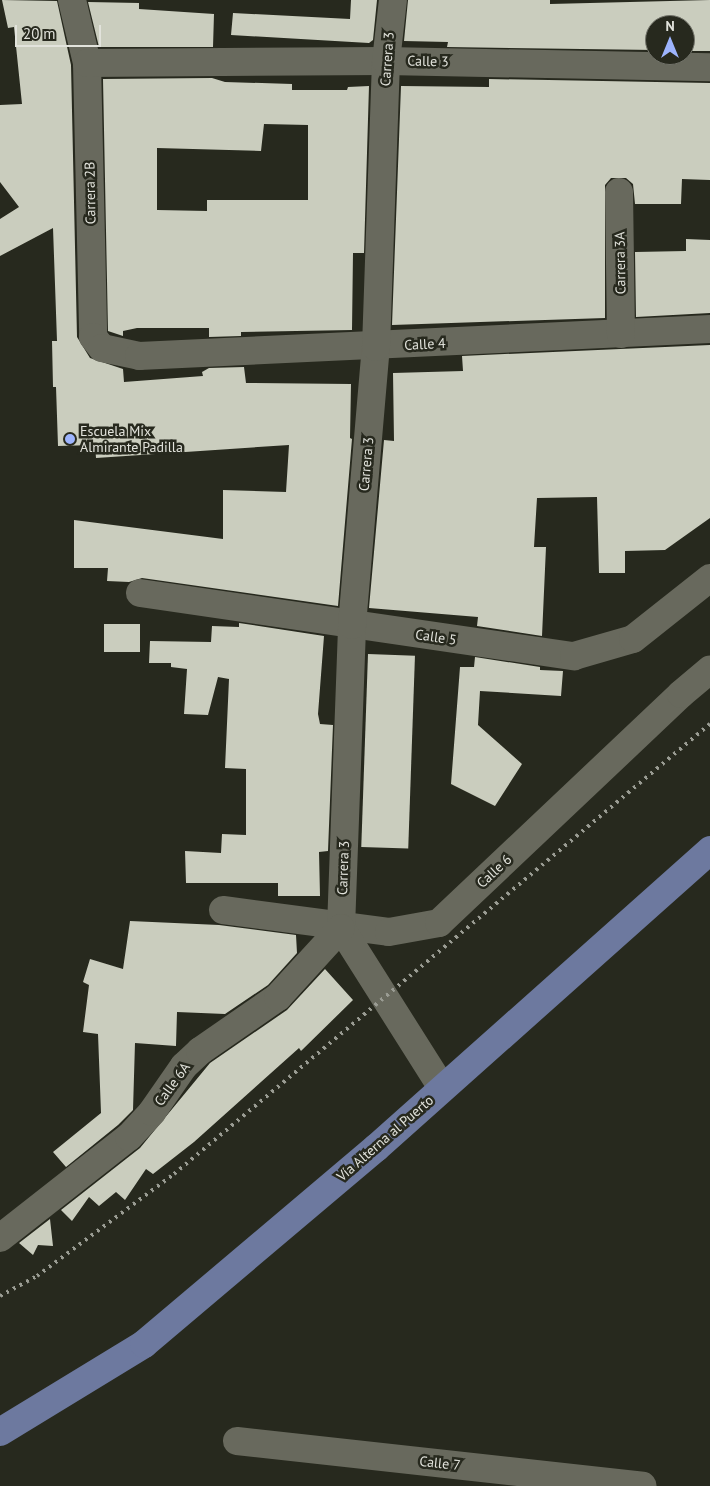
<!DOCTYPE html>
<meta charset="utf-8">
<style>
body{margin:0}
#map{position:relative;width:710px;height:1486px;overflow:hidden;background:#27291e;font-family:"PT Sans",sans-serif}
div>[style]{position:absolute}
.building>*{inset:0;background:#cacdbe;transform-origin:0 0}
.minor>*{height:28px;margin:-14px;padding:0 14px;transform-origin:14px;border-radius:14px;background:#68695d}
.major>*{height:28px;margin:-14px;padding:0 14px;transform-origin:14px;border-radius:14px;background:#6d799f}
.rail>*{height:4px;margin-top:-2px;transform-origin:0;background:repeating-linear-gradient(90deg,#9a9c93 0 2.5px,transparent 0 7.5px)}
.dots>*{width:14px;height:14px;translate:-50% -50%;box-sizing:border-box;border:2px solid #27291e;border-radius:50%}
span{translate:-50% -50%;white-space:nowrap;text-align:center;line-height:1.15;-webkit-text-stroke:5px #27291e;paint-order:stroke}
.street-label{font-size:14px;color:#e2e3dc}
.poi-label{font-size:14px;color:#e2e3dc}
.left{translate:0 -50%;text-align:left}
.north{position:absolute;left:645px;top:15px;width:50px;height:50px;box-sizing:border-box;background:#27291e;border:1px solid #72736a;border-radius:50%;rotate:0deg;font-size:14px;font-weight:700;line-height:20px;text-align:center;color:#e2e3dc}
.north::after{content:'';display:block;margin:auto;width:18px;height:22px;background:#9db4fd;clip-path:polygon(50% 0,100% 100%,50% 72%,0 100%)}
.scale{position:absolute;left:15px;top:25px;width:86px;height:22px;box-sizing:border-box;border:2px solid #e2e3dc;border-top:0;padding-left:6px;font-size:15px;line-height:18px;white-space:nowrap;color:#e2e3dc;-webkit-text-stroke:4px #27291e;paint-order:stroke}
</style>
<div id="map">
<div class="building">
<div style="clip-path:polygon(2px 0,57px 1px,71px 65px,77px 337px,90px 358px,123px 369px,124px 382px,203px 376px,202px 372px,209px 368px,244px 367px,246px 383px,351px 384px,350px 438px,352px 439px,338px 606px,142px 578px,129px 582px,107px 581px,108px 568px,74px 568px,74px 520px,223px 539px,223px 490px,286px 492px,289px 445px,96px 458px,95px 445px,58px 446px,56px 387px,53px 387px,52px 341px,57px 341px,53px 228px,0 256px,0 219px,19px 207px,0 182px,0 105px,22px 104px,14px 27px,8px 28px)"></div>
<div style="clip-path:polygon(351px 0,377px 0,373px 40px,369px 43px,231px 35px,233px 13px,350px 19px)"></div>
<div style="clip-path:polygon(408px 0,550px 0,550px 4px,710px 0,710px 51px,685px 51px,685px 25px,655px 25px,655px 50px,447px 47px,448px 42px,404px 41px)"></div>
<div style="clip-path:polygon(88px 2px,139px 3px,139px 9px,214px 14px,213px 47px,99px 47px)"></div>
<div style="clip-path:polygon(evenodd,212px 78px,225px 82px,292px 84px,292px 90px,347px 90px,348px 87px,369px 86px,364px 253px,353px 253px,352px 330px,241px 332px,241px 336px,209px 337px,209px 328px,137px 328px,123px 331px,123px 336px,108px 331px,103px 79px,212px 78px,264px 124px,308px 125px,308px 200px,207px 200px,207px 211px,157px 210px,157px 148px,261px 151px,264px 124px)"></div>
<div style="clip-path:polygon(489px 79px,710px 83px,710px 180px,682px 179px,681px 204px,635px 204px,633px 184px,626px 178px,611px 178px,605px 185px,605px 318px,392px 325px,401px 86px,489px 87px)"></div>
<div style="clip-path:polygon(686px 239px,710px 240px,710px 313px,636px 317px,635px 252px,686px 251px)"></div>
<div style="clip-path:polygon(710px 345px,710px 518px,665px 550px,625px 551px,625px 573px,599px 573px,597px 497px,537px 498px,534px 547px,546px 547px,542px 636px,477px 626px,478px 617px,369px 608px,384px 440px,394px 441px,393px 373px,463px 371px,462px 356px)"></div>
<div style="clip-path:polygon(239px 623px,324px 636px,318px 714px,320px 724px,333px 725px,328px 851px,319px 852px,320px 896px,278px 896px,278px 883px,186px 883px,185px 851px,221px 853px,222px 834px,246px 835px,246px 769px,225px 768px,229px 679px,218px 677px,208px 715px,184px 714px,187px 669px,171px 667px,171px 663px,149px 663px,150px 641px,211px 642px,212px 626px,239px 627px)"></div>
<div style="left:104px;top:624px;width:36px;height:28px"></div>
<div style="left:368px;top:654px;width:47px;height:193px;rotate:2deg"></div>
<div style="clip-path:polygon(475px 657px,540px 667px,540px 670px,563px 671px,561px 696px,480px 691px,478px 725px,522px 764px,495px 806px,451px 784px,460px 667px,474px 667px)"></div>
<div style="clip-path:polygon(130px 921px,219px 925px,296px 935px,297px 953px,268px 985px,225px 1014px,177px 1012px,176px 1046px,135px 1043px,133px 1110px,118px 1125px,66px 1167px,53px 1152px,101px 1113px,98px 1034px,83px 1032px,89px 985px,83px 982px,90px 959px,123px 969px)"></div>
<div style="clip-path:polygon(325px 969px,353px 1000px,301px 1051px,299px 1048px,194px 1142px,153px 1174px,146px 1169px,125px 1200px,116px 1192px,99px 1206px,89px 1197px,72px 1221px,61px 1210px,140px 1148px,210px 1063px,287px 1010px)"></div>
<div style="clip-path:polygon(50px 1219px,53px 1246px,38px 1245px,33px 1255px,19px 1243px)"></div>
</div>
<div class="minor">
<div style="left:72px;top:0;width:65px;rotate:76.6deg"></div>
<div style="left:87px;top:63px;width:274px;rotate:88.7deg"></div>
<div style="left:93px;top:337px;width:14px;rotate:51deg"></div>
<div style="left:102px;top:348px;width:38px;rotate:12deg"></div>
<div style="left:139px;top:356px;width:572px;rotate:-2.71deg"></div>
<div style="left:87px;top:63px;width:299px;rotate:-0.4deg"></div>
<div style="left:386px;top:61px;width:324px;rotate:1.1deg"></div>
<div style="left:619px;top:192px;width:142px;rotate:89.2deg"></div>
<div style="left:140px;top:593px;width:439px;rotate:8.3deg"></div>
<div style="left:574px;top:656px;width:61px;rotate:-16.1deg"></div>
<div style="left:633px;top:639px;width:98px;rotate:-38.4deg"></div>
<div style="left:223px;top:910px;width:167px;rotate:7.5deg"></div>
<div style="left:389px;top:932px;width:51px;rotate:-10.2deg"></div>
<div style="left:439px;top:923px;width:333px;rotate:-43.4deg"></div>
<div style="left:681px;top:694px;width:38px;rotate:-40deg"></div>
<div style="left:341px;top:928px;width:303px;rotate:-87.9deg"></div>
<div style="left:352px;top:625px;width:279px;rotate:-85.1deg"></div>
<div style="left:376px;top:347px;width:286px;rotate:-88deg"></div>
<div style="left:386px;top:61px;width:61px;rotate:-83.5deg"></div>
<div style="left:341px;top:928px;width:189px;rotate:57.7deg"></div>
<div style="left:0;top:1238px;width:164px;rotate:-38.1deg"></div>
<div style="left:129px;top:1137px;width:34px;rotate:-47deg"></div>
<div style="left:152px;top:1112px;width:56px;rotate:-55.2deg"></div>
<div style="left:184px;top:1066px;width:22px;rotate:-43deg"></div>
<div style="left:200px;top:1051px;width:95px;rotate:-34.7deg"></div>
<div style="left:278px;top:997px;width:93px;rotate:-47.6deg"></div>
<div style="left:237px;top:1441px;width:408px;rotate:6.3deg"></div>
</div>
<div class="major">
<div style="left:0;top:1432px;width:169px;rotate:-31.4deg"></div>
<div style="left:144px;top:1344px;width:304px;rotate:-40.2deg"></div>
<div style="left:376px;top:1148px;width:448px;rotate:-41.7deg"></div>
</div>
<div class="rail">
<div style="left:0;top:1296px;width:42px;rotate:-28.4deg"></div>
<div style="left:37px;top:1276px;width:171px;rotate:-36.7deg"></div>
<div style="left:174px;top:1174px;width:700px;rotate:-40.02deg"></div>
</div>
<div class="dots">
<div style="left:70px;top:439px;background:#9db4fd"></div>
</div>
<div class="street-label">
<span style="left:387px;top:59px;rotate:-86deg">Carrera 3</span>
<span style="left:428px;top:61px;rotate:1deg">Calle 3</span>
<span style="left:90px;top:193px;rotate:-91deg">Carrera 2B</span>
<span style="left:620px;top:263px;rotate:-91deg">Carrera 3A</span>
<span style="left:425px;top:344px;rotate:-3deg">Calle 4</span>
<span style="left:366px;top:464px;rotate:-85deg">Carrera 3</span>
<span style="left:436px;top:637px;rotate:8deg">Calle 5</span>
<span style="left:343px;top:868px;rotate:-88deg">Carrera 3</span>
<span style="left:494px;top:871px;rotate:-43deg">Calle 6</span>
<span style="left:172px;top:1084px;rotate:-54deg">Calle 6A</span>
<span style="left:385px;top:1138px;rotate:-41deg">Vía Alterna al Puerto</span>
<span style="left:440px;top:1463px;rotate:6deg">Calle 7</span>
</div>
<div class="poi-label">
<span class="left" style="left:80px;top:439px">Escuela Mix<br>Almirante Padilla</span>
</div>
<div class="north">N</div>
<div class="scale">20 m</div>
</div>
